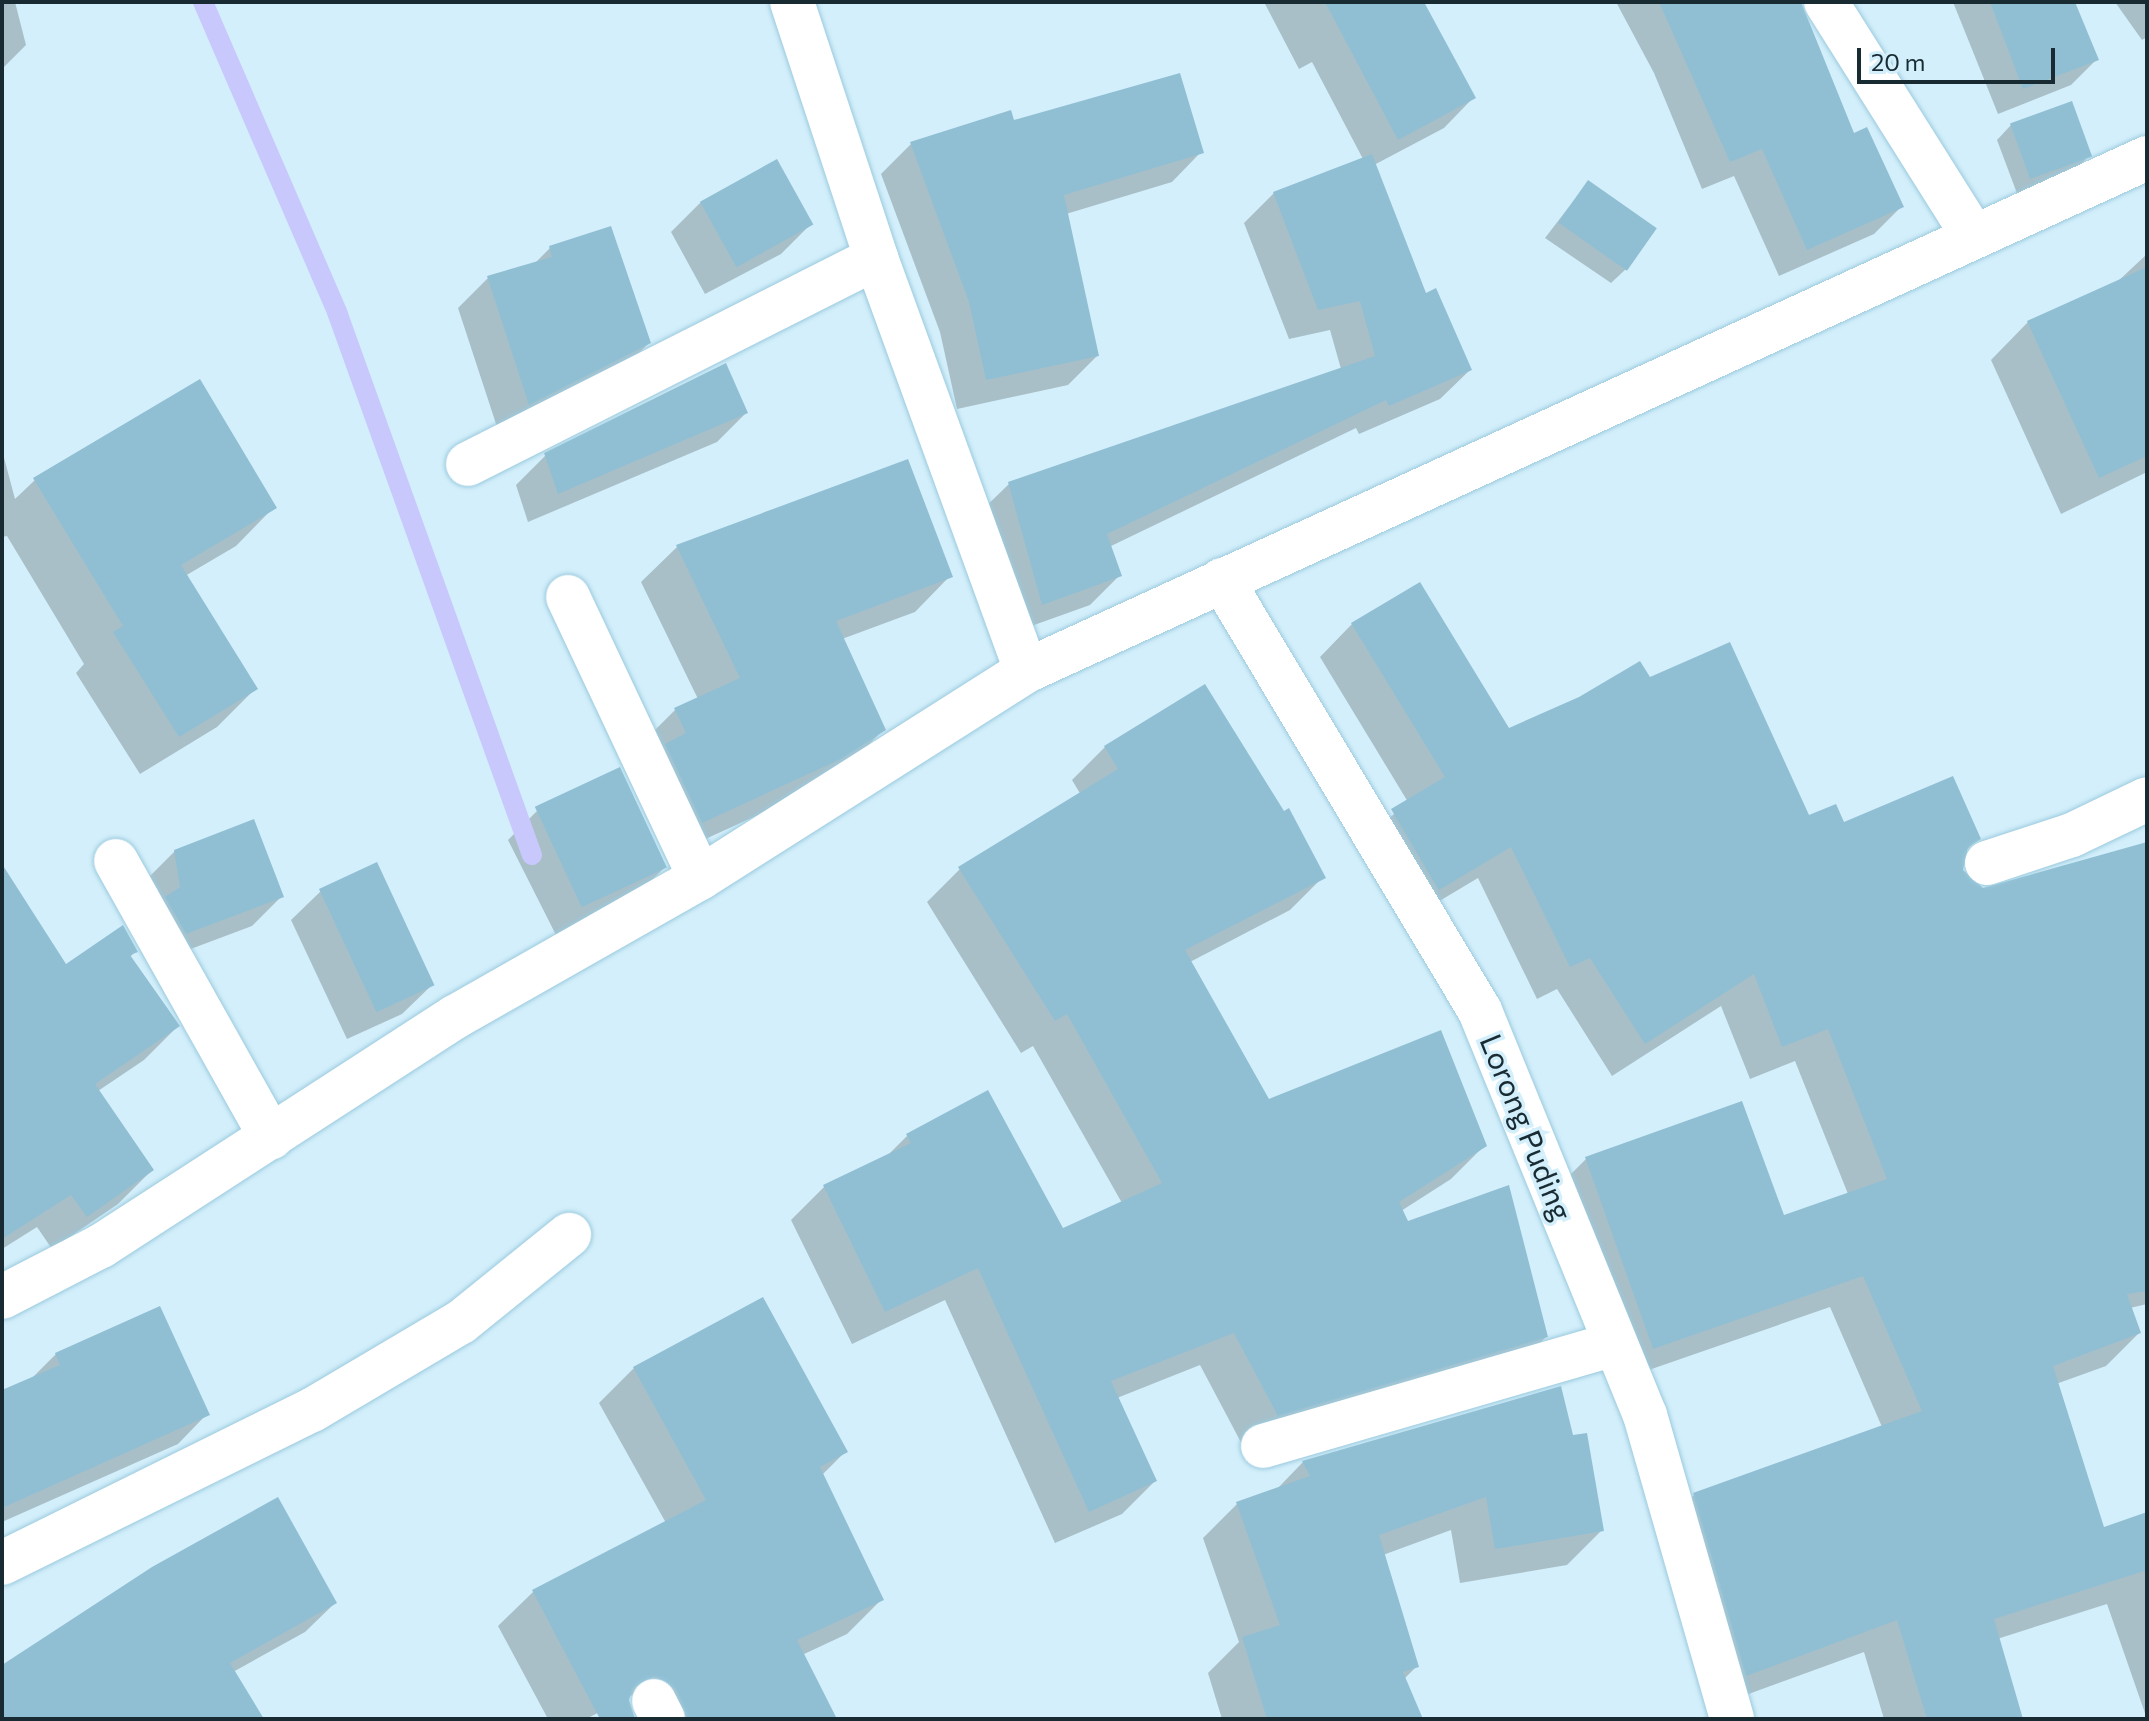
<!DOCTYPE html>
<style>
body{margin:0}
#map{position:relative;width:2149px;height:1721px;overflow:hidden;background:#d3effb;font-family:Commissioner,sans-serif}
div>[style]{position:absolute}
.shadow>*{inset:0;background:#0003}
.stream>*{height:20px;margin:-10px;padding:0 10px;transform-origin:10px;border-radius:10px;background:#c8c8fd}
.building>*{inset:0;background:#90bfd3;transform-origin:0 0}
.roads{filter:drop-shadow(0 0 2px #9bcade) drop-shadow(0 0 2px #9bcade)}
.street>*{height:44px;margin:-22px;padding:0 22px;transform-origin:22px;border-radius:22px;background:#fff}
span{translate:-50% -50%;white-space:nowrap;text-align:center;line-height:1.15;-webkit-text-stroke:7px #d3effb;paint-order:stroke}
.street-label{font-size:30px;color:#182a32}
.frame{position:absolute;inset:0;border:4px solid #182a32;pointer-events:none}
.scale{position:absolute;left:1857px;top:48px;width:198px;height:36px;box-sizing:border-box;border:4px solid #182a32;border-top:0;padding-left:10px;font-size:24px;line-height:28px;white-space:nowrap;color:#182a32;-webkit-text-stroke:6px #d3effb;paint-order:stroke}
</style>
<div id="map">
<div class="shadow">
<div style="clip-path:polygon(2px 2px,15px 2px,26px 45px,2px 69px)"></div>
<div style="clip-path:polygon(1264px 2px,1423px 2px,1473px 98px,1444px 128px,1374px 165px,1425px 296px,1470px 370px,1440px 399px,1359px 434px,1356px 428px,1109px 547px,1120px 575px,1090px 605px,1012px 633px,979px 513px,1009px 484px,1341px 369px,1330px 330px,1289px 339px,1244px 223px,1274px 193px,1363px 159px,1312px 62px,1299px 69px)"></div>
<div style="clip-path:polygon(1616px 2px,1792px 2px,1853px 135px,1901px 207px,1874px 234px,1779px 276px,1734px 176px,1702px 189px,1654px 73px)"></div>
<div style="clip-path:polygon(1953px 2px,2073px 2px,2096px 60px,2071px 85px,1998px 114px)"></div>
<div style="clip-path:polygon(2115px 2px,2147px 2px,2147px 37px,2142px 40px)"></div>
<div style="clip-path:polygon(1009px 112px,1013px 123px,1201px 152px,1172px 182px,1066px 214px,1097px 356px,1068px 385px,957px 409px,940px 332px,881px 174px,911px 144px)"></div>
<div style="clip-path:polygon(2011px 125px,2090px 155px,2075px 170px,2018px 196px,1997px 140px)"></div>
<div style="clip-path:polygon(1588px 182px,1626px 269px,1611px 283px,1545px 238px)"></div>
<div style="clip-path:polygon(701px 202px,810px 225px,781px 254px,705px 294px,671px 232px)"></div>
<div style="clip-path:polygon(550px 248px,649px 343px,619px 373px,499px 433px,458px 308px,488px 278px,533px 265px)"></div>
<div style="clip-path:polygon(2147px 254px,2147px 472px,2061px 514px,1991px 360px,2028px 322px,2115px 284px)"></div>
<div style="clip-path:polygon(746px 413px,717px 442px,528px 522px,516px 485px,546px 455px)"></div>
<div style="clip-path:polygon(2px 450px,15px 499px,35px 480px,274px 507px,236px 546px,185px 576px,256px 688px,217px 727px,140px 774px,76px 673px,84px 664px,7px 536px,2px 537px)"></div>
<div style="clip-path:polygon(906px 461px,950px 576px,915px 612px,842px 639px,883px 730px,848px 766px,804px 794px,666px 857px,640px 745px,675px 710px,698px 699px,641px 582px,677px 547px)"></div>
<div style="clip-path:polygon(1352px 624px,1508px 731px,1649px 680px,1808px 818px,1978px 838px,1965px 852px,1961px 871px,1981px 889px,2147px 844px,2147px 1304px,2130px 1308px,2139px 1333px,2106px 1366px,2056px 1384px,2103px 1529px,2147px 1514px,2147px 1719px,2107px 1604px,1997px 1639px,2021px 1719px,1884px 1719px,1864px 1652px,1713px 1707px,1661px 1528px,1694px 1495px,1882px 1427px,1830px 1307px,1620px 1380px,1553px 1192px,1586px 1159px,1782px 1217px,1848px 1194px,1795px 1061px,1750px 1079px,1721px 1006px,1612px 1076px,1557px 989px,1537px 999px,1478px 878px,1406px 921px,1359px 844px,1408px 802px,1320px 657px)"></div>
<div style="clip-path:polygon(1105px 747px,1323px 877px,1290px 910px,1190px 962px,1268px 1102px,1485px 1145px,1451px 1179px,1401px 1211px,1407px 1223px,1546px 1337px,1513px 1370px,1244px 1448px,1200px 1365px,1117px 1398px,1155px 1481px,1122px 1514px,1055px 1543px,945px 1300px,852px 1344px,791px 1220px,824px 1187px,886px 1157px,907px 1136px,1063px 1231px,1122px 1203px,1033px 1046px,1021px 1053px,927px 902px,960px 869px,1081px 795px,1072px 780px)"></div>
<div style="clip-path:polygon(537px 811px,665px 867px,635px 897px,558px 939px,508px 840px)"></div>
<div style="clip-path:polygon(175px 851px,281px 897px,252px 926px,156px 962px,145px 881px)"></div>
<div style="clip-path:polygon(321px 891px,432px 985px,402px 1014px,347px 1039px,291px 920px)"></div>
<div style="clip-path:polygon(2px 916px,65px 967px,136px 951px,129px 958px,178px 1026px,144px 1060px,98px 1091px,152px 1170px,118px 1204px,52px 1249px,37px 1227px,2px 1249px)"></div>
<div style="clip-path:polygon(763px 1300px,846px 1451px,822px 1475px,882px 1599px,847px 1634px,802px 1655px,834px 1719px,654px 1719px,640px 1691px,586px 1719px,548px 1719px,498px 1626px,533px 1592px,666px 1523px,599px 1403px,634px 1368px)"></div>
<div style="clip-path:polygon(56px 1354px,207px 1414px,178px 1444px,2px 1522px,2px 1392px,31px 1379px)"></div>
<div style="clip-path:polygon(1572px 1438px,1602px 1530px,1567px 1565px,1460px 1583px,1451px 1530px,1383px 1555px,1417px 1666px,1404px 1679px,1421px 1719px,1222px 1719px,1208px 1673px,1239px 1642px,1203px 1538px,1238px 1503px,1276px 1490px,1303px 1462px)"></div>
<div style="clip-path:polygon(153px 1569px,335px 1603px,305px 1632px,233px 1672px,261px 1719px,2px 1719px,2px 1668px)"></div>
</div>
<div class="stream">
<div style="left:203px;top:2px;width:338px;rotate:66.6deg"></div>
<div style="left:337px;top:312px;width:577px;rotate:70.25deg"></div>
</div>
<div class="building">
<div style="clip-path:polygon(1325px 2px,1424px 2px,1476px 98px,1398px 140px)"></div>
<div style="clip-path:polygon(1659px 2px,1801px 2px,1854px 133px,1867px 127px,1904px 207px,1807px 250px,1762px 149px,1730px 162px)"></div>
<div style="clip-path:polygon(1990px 2px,2075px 2px,2099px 60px,2023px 89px)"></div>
<div style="clip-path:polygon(1180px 73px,1204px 153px,1064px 195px,1099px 356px,986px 380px,969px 302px,910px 142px,1011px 110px,1014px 120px)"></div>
<div style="left:2072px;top:101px;width:59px;height:66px;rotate:70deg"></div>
<div style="clip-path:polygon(1372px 154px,1426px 293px,1436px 288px,1472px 370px,1389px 406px,1386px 400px,1107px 534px,1122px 576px,1042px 605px,1008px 482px,1375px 356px,1360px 301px,1318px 310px,1273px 192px)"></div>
<div style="left:777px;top:159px;width:75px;height:88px;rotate:61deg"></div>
<div style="left:1588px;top:180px;width:84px;height:52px;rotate:35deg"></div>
<div style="clip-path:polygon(611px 226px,651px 343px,529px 405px,487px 276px,552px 257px,549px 246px)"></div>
<div style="clip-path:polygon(2147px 267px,2147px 456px,2099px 478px,2027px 321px)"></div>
<div style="clip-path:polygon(726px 363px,748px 413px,558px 494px,544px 453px)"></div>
<div style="clip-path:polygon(200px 379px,277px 508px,181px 565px,258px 689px,179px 737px,113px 632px,123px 626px,33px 478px)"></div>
<div style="clip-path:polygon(908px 459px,953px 577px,836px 621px,886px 730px,841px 759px,702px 823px,665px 744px,686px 733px,674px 708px,740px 678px,676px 545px)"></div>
<div style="clip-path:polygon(1420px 582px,1509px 728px,1579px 697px,1640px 661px,1650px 677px,1730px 642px,1809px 815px,1836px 804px,1844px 822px,1953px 776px,1981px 839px,1968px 847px,1963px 870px,1983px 888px,2147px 842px,2147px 1291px,2127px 1294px,2141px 1333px,2053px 1366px,2104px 1527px,2147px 1512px,2147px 1570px,1994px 1619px,2023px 1719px,1927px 1719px,1897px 1620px,1746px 1676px,1693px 1493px,1922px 1411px,1863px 1276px,1653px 1349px,1585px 1157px,1742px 1101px,1784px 1215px,1887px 1179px,1828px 1029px,1782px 1047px,1754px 974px,1645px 1044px,1590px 958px,1570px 967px,1511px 847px,1439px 890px,1391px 809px,1445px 777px,1351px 623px)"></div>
<div style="clip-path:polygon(1205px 684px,1284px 811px,1289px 808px,1326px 878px,1185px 950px,1269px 1099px,1441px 1030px,1487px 1146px,1399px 1202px,1408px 1221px,1509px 1185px,1548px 1337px,1278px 1416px,1234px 1333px,1111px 1381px,1157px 1481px,1089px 1512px,978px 1268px,885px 1312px,823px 1185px,911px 1143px,906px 1134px,988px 1090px,1063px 1228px,1162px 1183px,1067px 1014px,1055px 1021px,958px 867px,1118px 769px,1104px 746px)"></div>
<div style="left:620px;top:767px;width:111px;height:94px;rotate:65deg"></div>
<div style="clip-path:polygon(254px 819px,284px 897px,186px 934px,165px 897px,180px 887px,174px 850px)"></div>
<div style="left:377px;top:862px;width:136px;height:64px;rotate:65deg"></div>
<div style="clip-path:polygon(2px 864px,66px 964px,123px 925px,138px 952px,130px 955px,180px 1026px,95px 1084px,154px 1170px,87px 1217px,71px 1195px,2px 1239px)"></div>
<div style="clip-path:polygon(763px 1297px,848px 1452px,820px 1467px,884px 1600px,797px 1640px,837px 1719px,688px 1719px,676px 1689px,655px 1676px,633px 1688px,629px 1700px,635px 1719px,600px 1719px,532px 1590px,706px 1500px,633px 1367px)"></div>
<div style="clip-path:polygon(160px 1306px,210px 1415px,2px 1508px,2px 1390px,60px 1365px,55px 1353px)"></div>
<div style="clip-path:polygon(1561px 1386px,1573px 1435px,1587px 1433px,1604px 1531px,1495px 1549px,1486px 1497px,1379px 1535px,1419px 1667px,1403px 1672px,1423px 1719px,1267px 1719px,1242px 1637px,1280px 1625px,1236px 1502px,1310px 1476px,1302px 1461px)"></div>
<div style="clip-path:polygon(278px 1497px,337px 1603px,230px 1663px,264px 1719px,2px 1719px,2px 1665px,152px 1567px)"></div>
</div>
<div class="roads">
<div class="street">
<div style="left:792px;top:2px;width:269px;rotate:71.8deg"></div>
<div style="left:876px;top:258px;width:439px;rotate:70deg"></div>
<div style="left:1826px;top:2px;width:275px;rotate:57.8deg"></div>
<div style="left:468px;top:464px;width:457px;rotate:-26.8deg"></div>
<div style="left:1222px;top:580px;width:502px;rotate:59.09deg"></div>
<div style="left:1480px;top:1011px;width:436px;rotate:67.8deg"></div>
<div style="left:1645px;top:1415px;width:316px;rotate:74deg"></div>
<div style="left:568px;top:597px;width:310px;rotate:64.8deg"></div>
<div style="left:116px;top:861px;width:317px;rotate:60.7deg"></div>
<div style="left:1987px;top:863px;width:89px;rotate:-18.2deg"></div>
<div style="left:2072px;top:835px;width:83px;rotate:-25.6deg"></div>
<div style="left:2px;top:1297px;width:111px;rotate:-27.3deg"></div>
<div style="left:101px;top:1246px;width:422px;rotate:-32.9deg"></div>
<div style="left:455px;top:1017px;width:282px;rotate:-29.6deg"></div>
<div style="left:700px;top:878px;width:386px;rotate:-32.4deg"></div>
<div style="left:1026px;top:671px;width:1233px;rotate:-24.59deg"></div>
<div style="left:1263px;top:1446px;width:366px;rotate:-16.2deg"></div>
<div style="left:2px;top:1563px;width:346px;rotate:-26.3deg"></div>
<div style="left:312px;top:1410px;width:173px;rotate:-30.6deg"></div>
<div style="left:461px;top:1322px;width:139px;rotate:-38.9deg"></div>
<div style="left:654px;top:1701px;width:20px;rotate:63deg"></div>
</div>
</div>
<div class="street-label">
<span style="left:1527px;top:1127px;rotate:68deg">Lorong Puding</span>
</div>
<div class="frame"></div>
<div class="scale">20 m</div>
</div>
